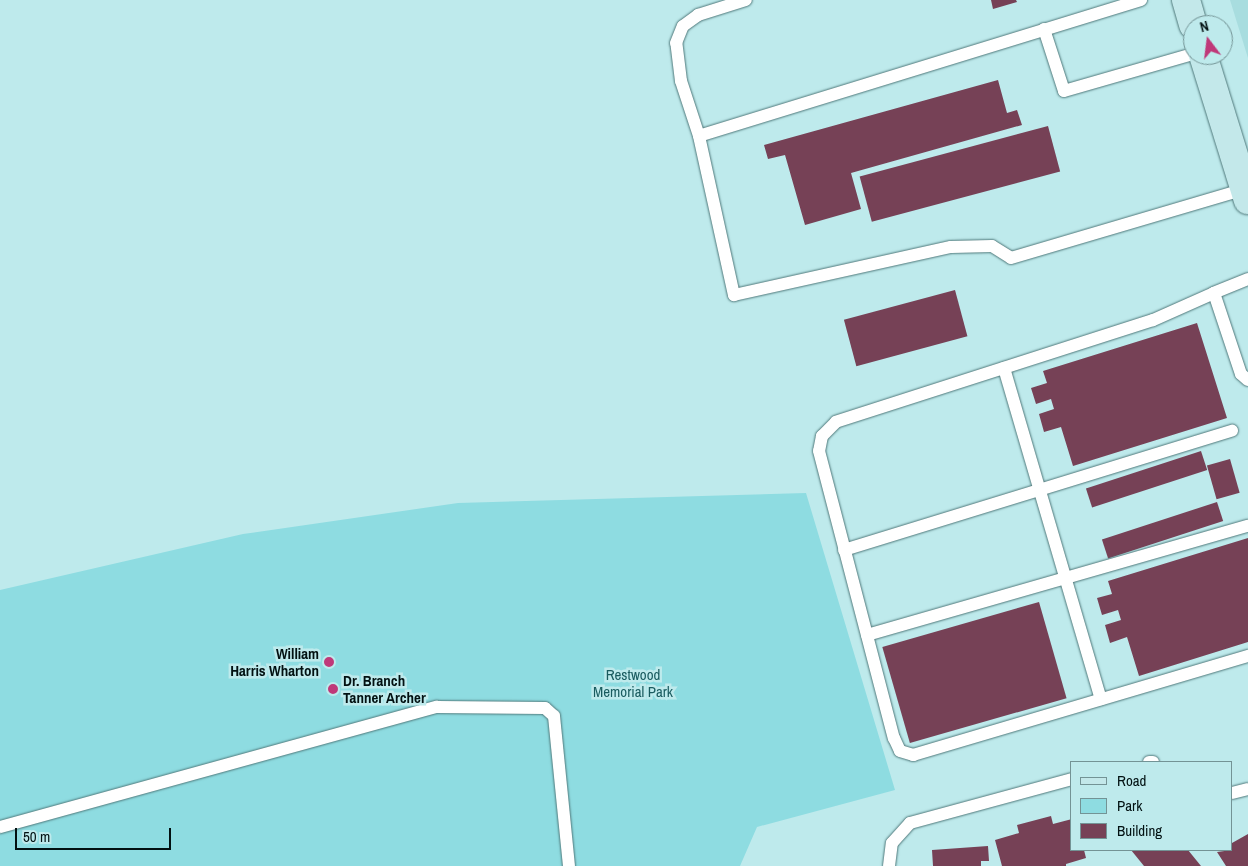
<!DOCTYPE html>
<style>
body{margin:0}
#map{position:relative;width:1248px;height:866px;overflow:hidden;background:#beeaec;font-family:"Archivo Narrow",sans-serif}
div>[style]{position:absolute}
.built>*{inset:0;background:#a8dddf}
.green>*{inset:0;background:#8edce1}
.building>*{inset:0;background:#764156;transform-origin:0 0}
.roads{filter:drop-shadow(0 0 1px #4f787a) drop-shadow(0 0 1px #4f787a)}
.lane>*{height:12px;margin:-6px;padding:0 6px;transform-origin:6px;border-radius:6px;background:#fff}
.secondary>*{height:28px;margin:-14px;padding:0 14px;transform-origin:14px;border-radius:14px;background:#c3e8ea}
.dots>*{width:14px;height:14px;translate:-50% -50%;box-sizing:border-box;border:2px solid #beeaec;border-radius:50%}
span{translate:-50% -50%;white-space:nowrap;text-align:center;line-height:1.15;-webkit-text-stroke:5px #beeaec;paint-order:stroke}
.poi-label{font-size:15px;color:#021112;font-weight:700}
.right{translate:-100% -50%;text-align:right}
.left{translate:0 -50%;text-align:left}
.park-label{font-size:15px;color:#195b5f}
.legend{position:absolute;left:1070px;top:761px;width:162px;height:90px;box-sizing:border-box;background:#beeaec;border:1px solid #739395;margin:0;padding:6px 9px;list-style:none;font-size:15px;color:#021112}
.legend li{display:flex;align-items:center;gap:10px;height:25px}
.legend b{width:25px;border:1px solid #739395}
.north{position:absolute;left:1183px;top:15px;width:50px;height:50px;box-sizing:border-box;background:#beeaec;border:1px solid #739395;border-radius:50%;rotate:345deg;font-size:14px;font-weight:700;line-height:20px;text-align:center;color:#021112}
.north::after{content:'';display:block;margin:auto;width:18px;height:22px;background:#bf3879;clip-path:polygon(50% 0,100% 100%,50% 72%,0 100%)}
.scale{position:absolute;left:15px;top:828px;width:156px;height:22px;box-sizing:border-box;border:2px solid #021112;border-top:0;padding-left:6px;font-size:15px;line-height:18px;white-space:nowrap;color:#021112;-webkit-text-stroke:4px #beeaec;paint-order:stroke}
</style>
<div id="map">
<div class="built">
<div style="clip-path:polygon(1230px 0,1248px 0,1248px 58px)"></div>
</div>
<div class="green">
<div style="clip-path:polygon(806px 493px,895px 790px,757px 827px,740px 866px,0 866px,0 590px,243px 534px,458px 503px)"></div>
</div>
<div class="building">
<div style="clip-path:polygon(991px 0,1016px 0,1017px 2px,993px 9px)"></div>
<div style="clip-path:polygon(998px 80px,1007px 113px,1017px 110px,1022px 125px,851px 173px,861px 209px,805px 225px,785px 155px,768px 159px,764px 145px)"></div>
<div style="left:1048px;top:126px;width:47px;height:195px;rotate:75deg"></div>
<div style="left:955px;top:290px;width:48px;height:115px;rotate:75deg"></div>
<div style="clip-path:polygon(1197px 323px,1227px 418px,1073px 466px,1061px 427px,1044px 432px,1039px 414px,1054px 409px,1051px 399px,1036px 404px,1031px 388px,1047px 383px,1043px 371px)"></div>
<div style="left:1201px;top:451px;width:20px;height:121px;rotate:72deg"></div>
<div style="left:1230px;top:459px;width:35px;height:24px;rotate:74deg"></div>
<div style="left:1217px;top:502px;width:20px;height:121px;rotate:72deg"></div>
<div style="clip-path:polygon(1248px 538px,1248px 642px,1139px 676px,1127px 637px,1110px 643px,1105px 625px,1121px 620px,1118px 610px,1102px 615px,1097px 598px,1112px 594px,1108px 581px)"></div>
<div style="left:1039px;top:602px;width:100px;height:163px;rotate:74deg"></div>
<div style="clip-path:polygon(1051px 816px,1053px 824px,1072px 819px,1072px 850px,1084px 850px,1086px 858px,1066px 864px,1066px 866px,1002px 866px,995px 840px,1019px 833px,1017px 825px)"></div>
<div style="clip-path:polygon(1248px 834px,1248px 866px,1226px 866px,1217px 852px,1232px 850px,1232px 843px)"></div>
<div style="clip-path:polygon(988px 846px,989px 861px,981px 861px,981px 866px,933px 866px,932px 850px)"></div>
<div style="clip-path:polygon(1131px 850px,1188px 850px,1201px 866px,1144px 866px)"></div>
</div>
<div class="roads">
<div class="lane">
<div style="left:1141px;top:0;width:462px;rotate:162.9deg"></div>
<div style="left:699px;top:136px;width:163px;rotate:77.6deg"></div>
<div style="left:734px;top:295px;width:222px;rotate:-12.5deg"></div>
<div style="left:951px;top:247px;width:41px;rotate:-1.4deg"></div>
<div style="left:992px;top:246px;width:22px;rotate:32deg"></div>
<div style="left:1011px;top:258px;width:244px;rotate:-16.4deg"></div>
<div style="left:1044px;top:29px;width:65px;rotate:72.1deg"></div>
<div style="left:1064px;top:91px;width:134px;rotate:-16deg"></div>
<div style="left:699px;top:136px;width:58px;rotate:-108.1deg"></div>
<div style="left:681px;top:81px;width:38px;rotate:-97deg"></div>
<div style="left:676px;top:43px;width:18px;rotate:-68deg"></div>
<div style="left:683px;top:26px;width:19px;rotate:-36deg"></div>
<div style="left:698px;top:15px;width:50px;rotate:-17.4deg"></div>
<div style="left:1248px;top:279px;width:37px;rotate:158deg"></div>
<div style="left:1214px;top:293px;width:85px;rotate:71.6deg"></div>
<div style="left:1241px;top:374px;width:9px;rotate:41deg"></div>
<div style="left:1214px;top:293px;width:67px;rotate:156.1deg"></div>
<div style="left:1153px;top:320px;width:333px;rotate:162.2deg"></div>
<div style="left:836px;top:422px;width:20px;rotate:135deg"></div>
<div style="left:822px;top:436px;width:15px;rotate:101deg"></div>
<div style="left:819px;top:451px;width:297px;rotate:75.4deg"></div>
<div style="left:894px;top:738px;width:14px;rotate:65deg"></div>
<div style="left:900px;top:751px;width:14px;rotate:17deg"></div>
<div style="left:913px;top:755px;width:349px;rotate:-16.5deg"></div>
<div style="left:1004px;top:368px;width:345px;rotate:73.7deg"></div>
<div style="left:844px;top:550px;width:406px;rotate:-17.1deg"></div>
<div style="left:867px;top:635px;width:396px;rotate:-16deg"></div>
<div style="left:1149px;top:762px;width:4px"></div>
<div style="left:1232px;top:793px;width:16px;rotate:-14deg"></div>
<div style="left:0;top:827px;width:453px;rotate:-15.4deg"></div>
<div style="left:437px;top:707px;width:108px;rotate:0.5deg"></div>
<div style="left:545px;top:708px;width:12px;rotate:42deg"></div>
<div style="left:554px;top:716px;width:151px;rotate:84.3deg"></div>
<div style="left:889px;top:866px;width:23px;rotate:-83deg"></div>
<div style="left:892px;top:843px;width:27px;rotate:-48deg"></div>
<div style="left:910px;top:823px;width:168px;rotate:-15.2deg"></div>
</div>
<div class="secondary">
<div style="left:1186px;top:0;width:26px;rotate:74deg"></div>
<div style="left:1203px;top:55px;width:152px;rotate:72.8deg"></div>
</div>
</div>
<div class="dots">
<div style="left:329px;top:662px;background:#bf3879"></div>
<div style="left:333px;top:689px;background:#bf3879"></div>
</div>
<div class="poi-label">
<span class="right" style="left:319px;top:662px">William<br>Harris Wharton</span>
<span class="left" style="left:343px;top:689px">Dr. Branch<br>Tanner Archer</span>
</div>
<div class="park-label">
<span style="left:633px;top:683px">Restwood<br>Memorial Park</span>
</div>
<ul class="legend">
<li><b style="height:6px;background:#c3e8ea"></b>Road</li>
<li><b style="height:14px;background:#8edce1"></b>Park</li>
<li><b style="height:14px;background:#764156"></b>Building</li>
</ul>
<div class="north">N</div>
<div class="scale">50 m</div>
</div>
